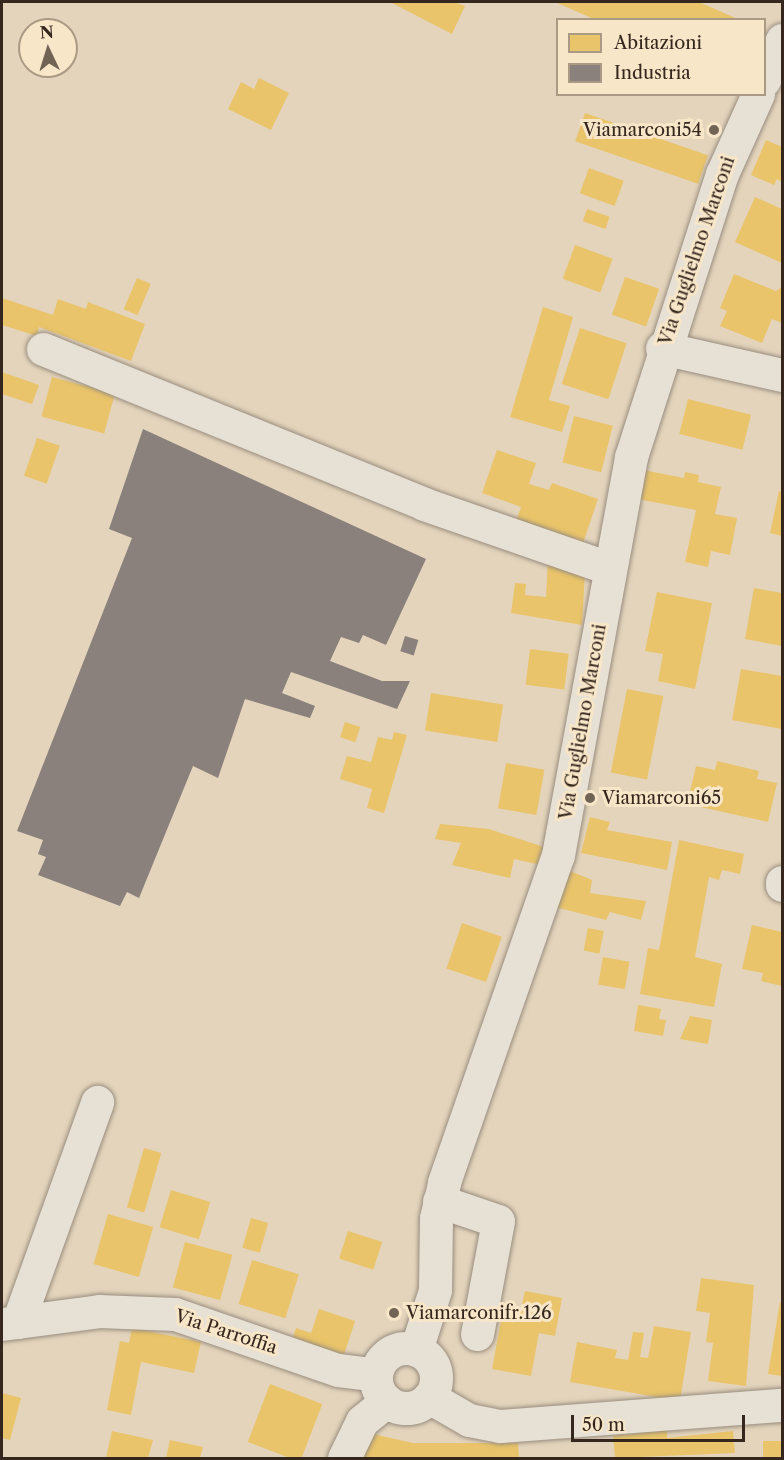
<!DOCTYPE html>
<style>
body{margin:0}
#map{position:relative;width:784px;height:1460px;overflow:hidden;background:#e4d4bc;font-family:"Libre Caslon Text",serif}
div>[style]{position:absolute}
.homes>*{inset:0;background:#e9c46a;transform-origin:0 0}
.industry>*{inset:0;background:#8a817c;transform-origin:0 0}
.roads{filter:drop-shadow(0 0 2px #988d7f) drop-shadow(0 0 2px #988d7f)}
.minor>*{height:33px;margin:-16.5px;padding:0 16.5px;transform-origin:16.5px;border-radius:16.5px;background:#e7e0d4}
.minor>.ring{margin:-16.5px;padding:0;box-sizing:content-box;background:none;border:33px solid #e7e0d4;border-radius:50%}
.dots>*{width:16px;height:16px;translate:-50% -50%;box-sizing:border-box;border:3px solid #f8e6c8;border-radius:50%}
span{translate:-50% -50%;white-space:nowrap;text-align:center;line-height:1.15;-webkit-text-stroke:6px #f8e6c8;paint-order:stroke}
.poi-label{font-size:18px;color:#35271e}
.right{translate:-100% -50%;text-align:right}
.left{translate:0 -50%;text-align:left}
.street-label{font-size:18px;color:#35271e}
.frame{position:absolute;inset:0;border:3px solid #35271e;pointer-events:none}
.legend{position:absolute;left:556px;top:18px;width:210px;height:78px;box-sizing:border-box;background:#f8e6c8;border:2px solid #aa9a84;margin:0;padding:8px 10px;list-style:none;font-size:18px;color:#35271e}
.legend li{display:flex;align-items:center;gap:12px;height:30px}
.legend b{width:30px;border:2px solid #aa9a84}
.north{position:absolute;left:18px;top:18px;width:60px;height:60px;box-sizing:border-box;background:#f8e6c8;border:2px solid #aa9a84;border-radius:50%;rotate:356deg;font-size:16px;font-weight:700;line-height:24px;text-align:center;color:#35271e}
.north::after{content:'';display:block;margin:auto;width:21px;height:27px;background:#726455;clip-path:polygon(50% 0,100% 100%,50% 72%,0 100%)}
.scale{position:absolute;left:571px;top:1415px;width:174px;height:27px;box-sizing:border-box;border:3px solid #35271e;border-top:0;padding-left:8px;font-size:18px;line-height:21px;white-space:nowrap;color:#35271e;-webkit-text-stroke:4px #f8e6c8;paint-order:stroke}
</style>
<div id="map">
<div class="homes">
<div style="clip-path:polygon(390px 2px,454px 2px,465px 6px,452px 34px)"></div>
<div style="clip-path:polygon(555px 2px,699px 2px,740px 20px,596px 20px)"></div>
<div style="clip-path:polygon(259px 78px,289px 93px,271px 130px,228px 109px,241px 82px,254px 89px)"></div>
<div style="left:585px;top:113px;width:130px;height:30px;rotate:19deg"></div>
<div style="clip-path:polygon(766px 140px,782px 147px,782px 182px,777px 179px,774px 185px,751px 175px)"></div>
<div style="left:589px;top:168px;width:37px;height:27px;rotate:20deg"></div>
<div style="clip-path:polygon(755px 197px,782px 209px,782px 263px,735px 242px)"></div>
<div style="left:587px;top:209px;width:24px;height:13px;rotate:19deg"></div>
<div style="left:575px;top:245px;width:40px;height:36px;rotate:20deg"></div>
<div style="clip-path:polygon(734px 274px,776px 291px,782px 287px,782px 323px,772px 319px,762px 343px,720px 326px,727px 311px,720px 308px)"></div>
<div style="left:625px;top:277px;width:36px;height:40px;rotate:19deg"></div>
<div style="left:137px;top:278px;width:15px;height:34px;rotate:23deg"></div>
<div style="clip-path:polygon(2px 298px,53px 315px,58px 299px,86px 309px,88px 302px,145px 324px,131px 361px,39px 327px,37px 336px,2px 325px)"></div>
<div style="clip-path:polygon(543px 307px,573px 317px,549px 400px,570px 406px,562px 432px,510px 417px)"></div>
<div style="left:580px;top:328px;width:49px;height:59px;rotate:18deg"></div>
<div style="clip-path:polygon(2px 372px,39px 385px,32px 404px,2px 394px)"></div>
<div style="left:52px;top:377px;width:65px;height:41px;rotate:15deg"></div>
<div style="left:688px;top:399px;width:65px;height:36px;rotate:14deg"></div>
<div style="left:574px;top:416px;width:40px;height:48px;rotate:14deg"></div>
<div style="left:37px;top:438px;width:24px;height:40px;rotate:19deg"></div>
<div style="clip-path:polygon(497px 450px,536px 463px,529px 484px,549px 490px,552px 483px,598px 499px,581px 549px,514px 527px,521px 507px,482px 493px)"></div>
<div style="clip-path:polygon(643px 470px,684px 478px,685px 472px,699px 475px,698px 482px,721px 487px,715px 514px,737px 518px,730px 555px,711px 551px,708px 567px,685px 562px,696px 510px,637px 499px)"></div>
<div style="clip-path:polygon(779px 491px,782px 492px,782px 536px,770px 533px)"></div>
<div style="clip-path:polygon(548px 559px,585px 572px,582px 625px,511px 613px,515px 583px,526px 584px,525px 595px,546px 597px)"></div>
<div style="clip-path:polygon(754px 588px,782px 593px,782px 646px,745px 639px)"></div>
<div style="clip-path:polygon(657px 592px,712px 603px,695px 689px,658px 681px,663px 654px,645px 651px)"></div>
<div style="left:530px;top:649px;width:39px;height:36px;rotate:7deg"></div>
<div style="clip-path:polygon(741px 669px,782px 676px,782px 729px,732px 720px)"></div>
<div style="left:627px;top:689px;width:37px;height:85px;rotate:11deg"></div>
<div style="left:431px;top:693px;width:73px;height:38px;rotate:9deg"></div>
<div style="left:345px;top:722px;width:16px;height:16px;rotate:18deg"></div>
<div style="clip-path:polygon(394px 732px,407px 735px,384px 813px,367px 808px,372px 789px,340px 779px,347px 756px,371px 762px,378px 737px,392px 740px)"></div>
<div style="clip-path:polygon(717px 761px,759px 771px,757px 779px,777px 783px,768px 822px,687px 804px,696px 766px,715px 770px)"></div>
<div style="left:506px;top:763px;width:39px;height:46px;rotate:10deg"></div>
<div style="clip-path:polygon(590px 817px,610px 822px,607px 830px,672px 842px,667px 870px,581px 853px)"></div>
<div style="clip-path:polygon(440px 824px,489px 829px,547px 848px,541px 865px,514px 859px,510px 878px,452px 865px,461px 843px,435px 839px)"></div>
<div style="clip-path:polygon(679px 840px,744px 854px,740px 874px,722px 870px,719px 880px,709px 877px,695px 957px,722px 964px,714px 1007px,640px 994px,648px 948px,659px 950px)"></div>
<div style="clip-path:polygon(570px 871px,592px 880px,590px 893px,646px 901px,641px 920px,610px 912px,606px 920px,555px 907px)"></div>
<div style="left:462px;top:923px;width:42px;height:48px;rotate:19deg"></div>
<div style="clip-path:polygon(752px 925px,782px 932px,782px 986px,761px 981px,763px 973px,742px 969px)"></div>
<div style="left:588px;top:928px;width:16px;height:23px;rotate:11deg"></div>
<div style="left:603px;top:957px;width:27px;height:28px;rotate:10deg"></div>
<div style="clip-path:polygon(638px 1005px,661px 1009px,659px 1019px,666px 1020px,663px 1036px,634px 1031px)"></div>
<div style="clip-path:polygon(690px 1016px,712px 1020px,708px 1044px,680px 1039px)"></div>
<div style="left:144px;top:1148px;width:18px;height:62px;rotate:16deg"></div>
<div style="left:171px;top:1190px;width:41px;height:39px;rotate:17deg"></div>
<div style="left:108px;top:1214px;width:47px;height:52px;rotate:16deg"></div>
<div style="left:251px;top:1218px;width:18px;height:31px;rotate:16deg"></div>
<div style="left:348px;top:1231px;width:36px;height:29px;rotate:18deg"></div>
<div style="left:185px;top:1242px;width:49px;height:47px;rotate:15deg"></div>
<div style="left:252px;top:1260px;width:49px;height:46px;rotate:17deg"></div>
<div style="clip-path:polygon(701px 1278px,754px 1285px,746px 1386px,708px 1381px,713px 1343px,706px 1342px,710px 1313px,696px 1311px)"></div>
<div style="clip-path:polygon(525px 1291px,562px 1298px,555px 1336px,539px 1333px,531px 1376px,492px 1369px,503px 1310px,520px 1313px)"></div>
<div style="clip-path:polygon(780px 1302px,782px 1303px,782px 1376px,768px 1374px)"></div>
<div style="clip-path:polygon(319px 1309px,355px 1321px,342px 1361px,291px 1343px,296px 1328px,311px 1333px)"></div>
<div style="clip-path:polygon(654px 1326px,691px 1332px,680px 1401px,570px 1382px,577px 1342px,617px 1350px,615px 1358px,628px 1360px,633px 1332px,644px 1333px,640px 1357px,648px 1358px)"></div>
<div style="clip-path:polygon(132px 1328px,201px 1342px,194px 1373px,141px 1362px,131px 1415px,107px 1410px,120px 1341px,129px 1343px)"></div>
<div style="left:270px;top:1384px;width:56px;height:62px;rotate:21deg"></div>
<div style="clip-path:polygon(2px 1393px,21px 1398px,10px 1440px,2px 1438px)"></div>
<div style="clip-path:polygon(667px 1430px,667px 1438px,733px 1431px,735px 1453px,615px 1458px,613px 1436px)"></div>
<div style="clip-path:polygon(112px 1431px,153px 1440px,148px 1458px,106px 1458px)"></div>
<div style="clip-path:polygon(368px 1433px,413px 1443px,518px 1443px,519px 1458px,362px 1458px)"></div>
<div style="clip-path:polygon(170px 1440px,203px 1447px,200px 1458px,166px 1458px)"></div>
<div style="left:763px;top:1441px;width:19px;height:17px"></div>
</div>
<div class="industry">
<div style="clip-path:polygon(143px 429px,426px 559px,386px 645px,363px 635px,359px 643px,341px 637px,330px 661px,382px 681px,410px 681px,397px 709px,291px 672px,282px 693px,315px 706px,310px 718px,245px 699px,218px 778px,193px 766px,139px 898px,127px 892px,120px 906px,38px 875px,46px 857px,38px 854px,43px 840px,17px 831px,132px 538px,109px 529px)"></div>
<div style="left:405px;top:636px;width:14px;height:16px;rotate:17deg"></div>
</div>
<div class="roads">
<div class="minor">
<div style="left:764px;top:80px;width:44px;rotate:-65.8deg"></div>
<div style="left:662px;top:348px;width:123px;rotate:12.7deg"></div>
<div style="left:43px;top:349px;width:411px;rotate:22.1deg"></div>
<div style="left:424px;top:504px;width:196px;rotate:19.1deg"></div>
<div style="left:782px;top:885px;width:3px;rotate:-90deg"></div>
<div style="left:439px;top:1201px;width:62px;rotate:18.7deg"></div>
<div style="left:498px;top:1221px;width:115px;rotate:100.5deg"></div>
<div style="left:18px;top:1322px;width:234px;rotate:-70.2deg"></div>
<div style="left:2px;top:1324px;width:98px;rotate:-7.6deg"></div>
<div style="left:99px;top:1311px;width:76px;rotate:2.3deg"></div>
<div style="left:175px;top:1314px;width:172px;rotate:19deg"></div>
<div style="left:338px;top:1370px;width:38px;rotate:7deg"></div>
<div class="ring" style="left:376px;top:1348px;width:27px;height:27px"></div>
<div style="left:416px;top:1350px;width:63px;rotate:-72.4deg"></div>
<div style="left:435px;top:1290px;width:72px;rotate:-89.2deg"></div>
<div style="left:436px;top:1218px;width:37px;rotate:-77deg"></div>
<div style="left:444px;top:1182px;width:346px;rotate:-70.8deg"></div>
<div style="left:558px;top:855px;width:405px;rotate:-79.6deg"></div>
<div style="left:631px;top:457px;width:297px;rotate:-72.2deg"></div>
<div style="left:722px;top:174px;width:88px;rotate:-65.8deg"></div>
<div style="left:429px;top:1397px;width:46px;rotate:29.9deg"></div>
<div style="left:469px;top:1420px;width:32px;rotate:11deg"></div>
<div style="left:500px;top:1426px;width:283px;rotate:-4.3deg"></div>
<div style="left:344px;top:1458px;width:41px;rotate:-64.1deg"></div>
<div style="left:362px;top:1421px;width:32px;rotate:-39deg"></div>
</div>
</div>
<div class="dots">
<div style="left:714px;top:130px;background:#726455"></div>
<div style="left:590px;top:798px;background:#726455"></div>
<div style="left:394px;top:1313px;background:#726455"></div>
</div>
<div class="poi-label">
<span class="right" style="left:702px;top:130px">Viamarconi54</span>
<span class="left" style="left:602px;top:798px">Viamarconi65</span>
<span class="left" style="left:406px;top:1313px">Viamarconifr.126</span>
</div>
<div class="street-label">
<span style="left:697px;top:251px;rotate:-71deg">Via Guglielmo Marconi</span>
<span style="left:583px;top:722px;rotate:-80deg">Via Guglielmo Marconi</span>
<span style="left:226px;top:1332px;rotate:18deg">Via Parroffia</span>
</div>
<div class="frame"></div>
<ul class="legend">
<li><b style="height:16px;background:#e9c46a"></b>Abitazioni</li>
<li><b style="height:16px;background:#8a817c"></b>Industria</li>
</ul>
<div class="north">N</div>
<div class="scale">50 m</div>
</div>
